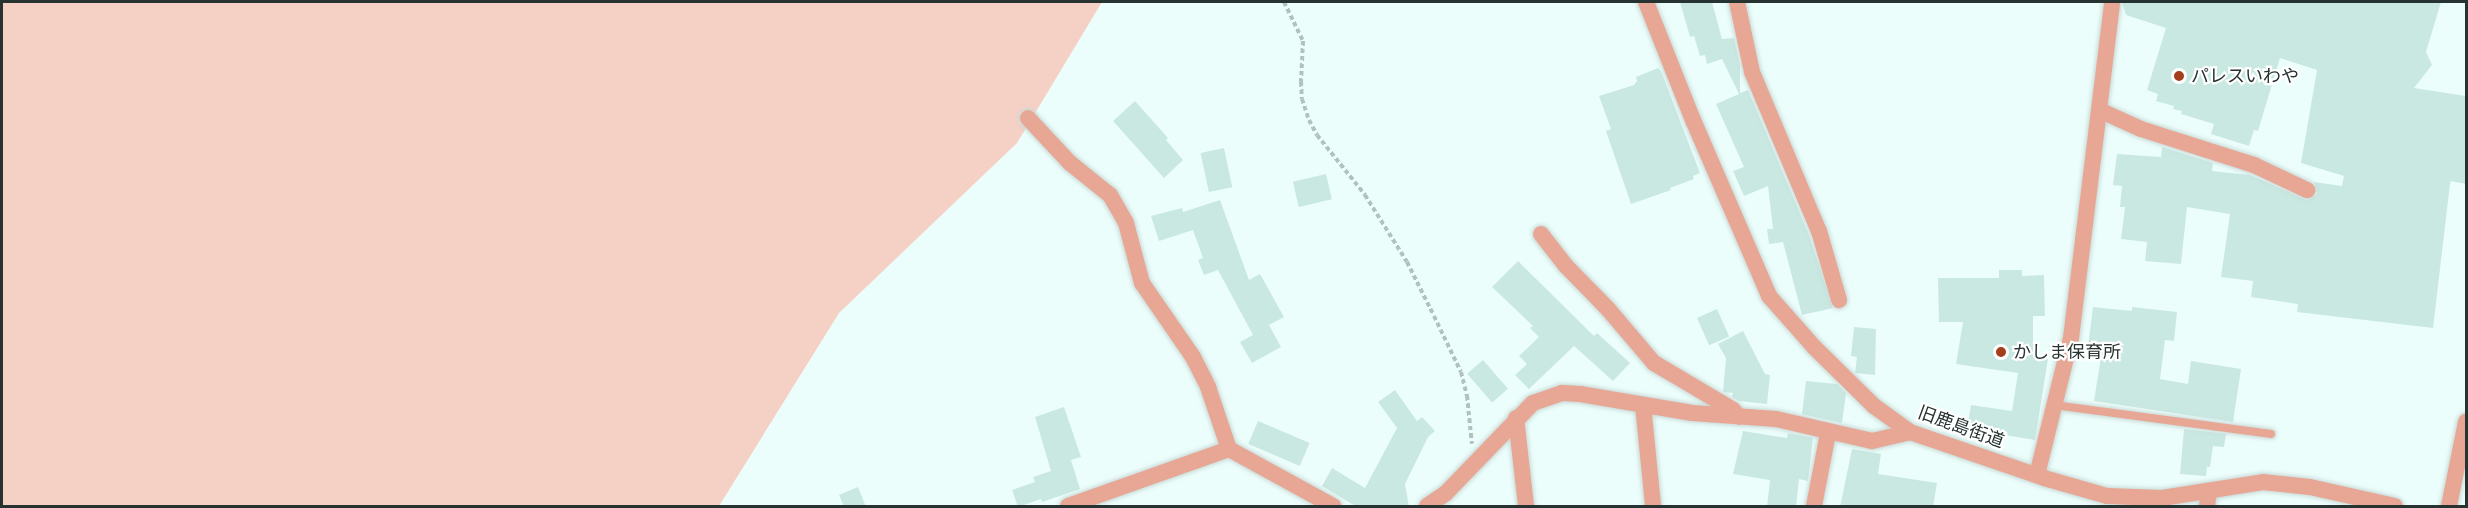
<!DOCTYPE html>
<meta charset="utf-8">
<style>
body{margin:0}
#map{position:relative;width:2468px;height:508px;overflow:hidden;background:#ecfefb;font-family:"Varela Round","Noto Sans JP",sans-serif}
div>[style]{position:absolute}
.green>*{inset:0;background:#f5d0c5}
.building>*{inset:0;background:#c9e8e2;transform-origin:0 0}
.path>*{height:4px;margin-top:-2px;transform-origin:0;background:repeating-linear-gradient(90deg,#b1c1be 0 4.5px,transparent 0 7.5px)}
.roads{filter:drop-shadow(0 0 2px #c9d9d7) drop-shadow(0 0 2px #c9d9d7)}
.lane>*{height:8px;margin:-4px;padding:0 4px;transform-origin:4px;border-radius:4px;background:#e8a794}
.street>*{height:16px;margin:-8px;padding:0 8px;transform-origin:8px;border-radius:8px;background:#e8a794}
.dots>*{width:16px;height:16px;translate:-50% -50%;box-sizing:border-box;border:3px solid #fff;border-radius:50%}
span{translate:-50% -50%;white-space:nowrap;text-align:center;line-height:1.15;-webkit-text-stroke:4.5px #fff;paint-order:stroke}
.poi-label{font-size:18px;color:#273331}
.left{translate:0 -50%;text-align:left}
.street-label{font-size:18px;color:#273331}
.frame{position:absolute;inset:0;border:3px solid #273331;pointer-events:none}
</style>
<div id="map">
<div class="green">
<div style="clip-path:polygon(2px 2px,1102px 2px,1017px 143px,839px 313px,719px 506px,2px 506px)"></div>
</div>
<div class="building">
<div style="clip-path:polygon(1680px 2px,1712px 2px,1722px 39px,1734px 38px,1740px 65px,1740px 93px,1748px 90px,1809px 235px,1833px 308px,1802px 315px,1783px 242px,1769px 244px,1767px 229px,1773px 229px,1768px 186px,1744px 196px,1733px 171px,1744px 167px,1716px 104px,1739px 94px,1722px 59px,1707px 64px,1705px 55px,1700px 56px,1694px 36px,1690px 37px)"></div>
<div style="clip-path:polygon(2122px 2px,2441px 2px,2426px 52px,2432px 65px,2414px 88px,2466px 96px,2466px 184px,2451px 181px,2450px 184px,2433px 328px,2297px 312px,2298px 304px,2251px 297px,2253px 281px,2221px 277px,2230px 214px,2187px 207px,2181px 264px,2145px 261px,2147px 242px,2121px 239px,2125px 207px,2120px 207px,2122px 186px,2113px 185px,2117px 154px,2161px 157px,2162px 147px,2213px 163px,2212px 171px,2250px 175px,2307px 200px,2317px 194px,2314px 182px,2342px 186px,2344px 176px,2301px 163px,2317px 70px,2280px 58px,2258px 131px,2254px 130px,2249px 146px,2211px 134px,2214px 124px,2181px 114px,2182px 111px,2173px 109px,2174px 106px,2156px 101px,2158px 94px,2147px 90px,2166px 28px,2126px 15px)"></div>
<div style="clip-path:polygon(1658px 68px,1661px 71px,1700px 173px,1693px 176px,1694px 179px,1670px 188px,1671px 190px,1631px 204px,1606px 131px,1611px 129px,1599px 96px,1634px 85px,1637px 81px,1636px 77px)"></div>
<div style="clip-path:polygon(1135px 101px,1168px 138px,1166px 140px,1183px 160px,1164px 178px,1113px 121px)"></div>
<div style="left:1224px;top:148px;width:40px;height:24px;rotate:78deg"></div>
<div style="left:1326px;top:174px;width:26px;height:34px;rotate:77deg"></div>
<div style="clip-path:polygon(1220px 200px,1249px 280px,1260px 274px,1284px 317px,1269px 325px,1281px 347px,1252px 363px,1240px 342px,1253px 335px,1218px 270px,1204px 275px,1198px 260px,1203px 258px,1193px 230px,1159px 241px,1151px 216px,1182px 208px,1183px 212px)"></div>
<div style="clip-path:polygon(1518px 261px,1594px 336px,1597px 333px,1630px 363px,1613px 381px,1574px 346px,1529px 389px,1515px 375px,1527px 364px,1519px 356px,1539px 337px,1530px 328px,1533px 326px,1492px 287px)"></div>
<div style="clip-path:polygon(1999px 270px,2022px 270px,2022px 276px,2044px 275px,2045px 316px,2033px 316px,2033px 346px,2036px 347px,2035px 357px,2048px 359px,2035px 440px,1967px 429px,1971px 405px,2012px 411px,2018px 373px,1956px 364px,1963px 322px,1939px 322px,1938px 278px,1999px 278px)"></div>
<div style="clip-path:polygon(2093px 307px,2132px 311px,2132px 307px,2177px 312px,2174px 341px,2165px 340px,2160px 379px,2188px 384px,2191px 361px,2241px 369px,2233px 422px,2094px 401px,2101px 357px,2087px 355px)"></div>
<div style="left:1717px;top:309px;width:30px;height:22px;rotate:66deg"></div>
<div style="clip-path:polygon(1854px 327px,1876px 329px,1875px 375px,1855px 373px,1857px 357px,1851px 356px)"></div>
<div style="clip-path:polygon(1743px 331px,1765px 374px,1770px 375px,1767px 404px,1739px 401px,1732px 397px,1733px 393px,1723px 392px,1726px 358px,1718px 344px)"></div>
<div style="left:1483px;top:360px;width:38px;height:21px;rotate:49deg"></div>
<div style="clip-path:polygon(1806px 381px,1837px 384px,1846px 393px,1842px 423px,1802px 414px)"></div>
<div style="clip-path:polygon(1395px 390px,1417px 421px,1422px 417px,1435px 431px,1428px 437px,1405px 484px,1409px 507px,1357px 507px,1322px 486px,1332px 468px,1365px 488px,1397px 428px,1378px 402px)"></div>
<div style="clip-path:polygon(1064px 407px,1081px 457px,1071px 460px,1080px 489px,1042px 502px,1041px 499px,1018px 507px,1012px 490px,1035px 482px,1033px 477px,1051px 471px,1035px 417px)"></div>
<div style="left:1258px;top:421px;width:56px;height:25px;rotate:23deg"></div>
<div style="clip-path:polygon(2184px 429px,2226px 434px,2224px 447px,2213px 446px,2210px 467px,2207px 467px,2206px 476px,2180px 474px)"></div>
<div style="clip-path:polygon(1743px 431px,1787px 438px,1788px 433px,1813px 438px,1808px 481px,1799px 479px,1796px 507px,1767px 507px,1770px 480px,1733px 474px)"></div>
<div style="clip-path:polygon(1852px 449px,1881px 454px,1878px 474px,1937px 483px,1933px 507px,1840px 507px)"></div>
<div style="clip-path:polygon(858px 487px,866px 507px,844px 507px,839px 495px)"></div>
</div>
<div class="path">
<div style="left:1284px;top:2px;width:43px;rotate:64deg"></div>
<div style="left:1303px;top:41px;width:41px;rotate:92.8deg"></div>
<div style="left:1301px;top:82px;width:17px;rotate:87deg"></div>
<div style="left:1302px;top:99px;width:22px;rotate:72deg"></div>
<div style="left:1309px;top:120px;width:17px;rotate:62deg"></div>
<div style="left:1317px;top:135px;width:77px;rotate:51.3deg"></div>
<div style="left:1365px;top:195px;width:79px;rotate:57.9deg"></div>
<div style="left:1407px;top:262px;width:60px;rotate:63.4deg"></div>
<div style="left:1434px;top:316px;width:62px;rotate:64.3deg"></div>
<div style="left:1461px;top:372px;width:25px;rotate:76deg"></div>
<div style="left:1467px;top:396px;width:48px;rotate:84.1deg"></div>
</div>
<div class="roads">
<div class="lane">
<div style="left:2054px;top:405px;width:219px;rotate:7.6deg"></div>
</div>
<div class="street">
<div style="left:1646px;top:2px;width:127px;rotate:68.3deg"></div>
<div style="left:1693px;top:120px;width:192px;rotate:66.6deg"></div>
<div style="left:1769px;top:296px;width:69px;rotate:48.5deg"></div>
<div style="left:1815px;top:348px;width:83px;rotate:44.5deg"></div>
<div style="left:1874px;top:406px;width:44px;rotate:35.8deg"></div>
<div style="left:1910px;top:432px;width:142px;rotate:18.9deg"></div>
<div style="left:2044px;top:478px;width:66px;rotate:15.9deg"></div>
<div style="left:2107px;top:496px;width:55px;rotate:2.1deg"></div>
<div style="left:2162px;top:498px;width:102px;rotate:-9deg"></div>
<div style="left:2263px;top:482px;width:47px;rotate:6.1deg"></div>
<div style="left:2310px;top:487px;width:87px;rotate:12.6deg"></div>
<div style="left:1737px;top:2px;width:72px;rotate:77.9deg"></div>
<div style="left:1752px;top:72px;width:173px;rotate:67.2deg"></div>
<div style="left:1819px;top:231px;width:72px;rotate:73.8deg"></div>
<div style="left:2099px;top:110px;width:46px;rotate:24.3deg"></div>
<div style="left:2141px;top:129px;width:119px;rotate:17.7deg"></div>
<div style="left:2254px;top:165px;width:59px;rotate:25.3deg"></div>
<div style="left:1028px;top:118px;width:62px;rotate:47deg"></div>
<div style="left:1070px;top:163px;width:51px;rotate:38.7deg"></div>
<div style="left:1110px;top:195px;width:32px;rotate:60deg"></div>
<div style="left:1126px;top:223px;width:62px;rotate:75.1deg"></div>
<div style="left:1142px;top:283px;width:90px;rotate:55.4deg"></div>
<div style="left:1193px;top:357px;width:34px;rotate:63deg"></div>
<div style="left:1208px;top:387px;width:65px;rotate:71.3deg"></div>
<div style="left:1229px;top:449px;width:119px;rotate:28.7deg"></div>
<div style="left:1541px;top:234px;width:41px;rotate:52deg"></div>
<div style="left:1566px;top:266px;width:60px;rotate:45.7deg"></div>
<div style="left:1608px;top:309px;width:71px;rotate:49.6deg"></div>
<div style="left:1654px;top:363px;width:92px;rotate:30.7deg"></div>
<div style="left:1733px;top:410px;width:9px;rotate:49deg"></div>
<div style="left:1643px;top:405px;width:101px;rotate:84.3deg"></div>
<div style="left:1516px;top:418px;width:89px;rotate:83.5deg"></div>
<div style="left:2037px;top:475px;width:141px;rotate:-76.1deg"></div>
<div style="left:2071px;top:338px;width:338px;rotate:-83deg"></div>
<div style="left:1068px;top:506px;width:171px;rotate:-19.5deg"></div>
<div style="left:1427px;top:506px;width:22px;rotate:-34deg"></div>
<div style="left:1445px;top:494px;width:127px;rotate:-46deg"></div>
<div style="left:1533px;top:403px;width:31px;rotate:-19deg"></div>
<div style="left:1562px;top:393px;width:18px;rotate:3deg"></div>
<div style="left:1580px;top:394px;width:114px;rotate:9.6deg"></div>
<div style="left:1692px;top:413px;width:84px;rotate:4.1deg"></div>
<div style="left:1776px;top:419px;width:98px;rotate:12.9deg"></div>
<div style="left:1872px;top:441px;width:39px;rotate:-13deg"></div>
<div style="left:1814px;top:506px;width:74px;rotate:-79.1deg"></div>
<div style="left:2207px;top:506px;width:15px;rotate:-82deg"></div>
<div style="left:2449px;top:506px;width:86px;rotate:-78.6deg"></div>
</div>
</div>
<div class="dots">
<div style="left:2179px;top:76px;background:#a53e1d"></div>
<div style="left:2001px;top:352px;background:#a53e1d"></div>
</div>
<div class="poi-label">
<span class="left" style="left:2191px;top:76px">パレスいわや</span>
<span class="left" style="left:2013px;top:352px">かしま保育所</span>
</div>
<div class="street-label">
<span style="left:1961px;top:427px;rotate:20deg">旧鹿島街道</span>
</div>
<div class="frame"></div>
</div>
